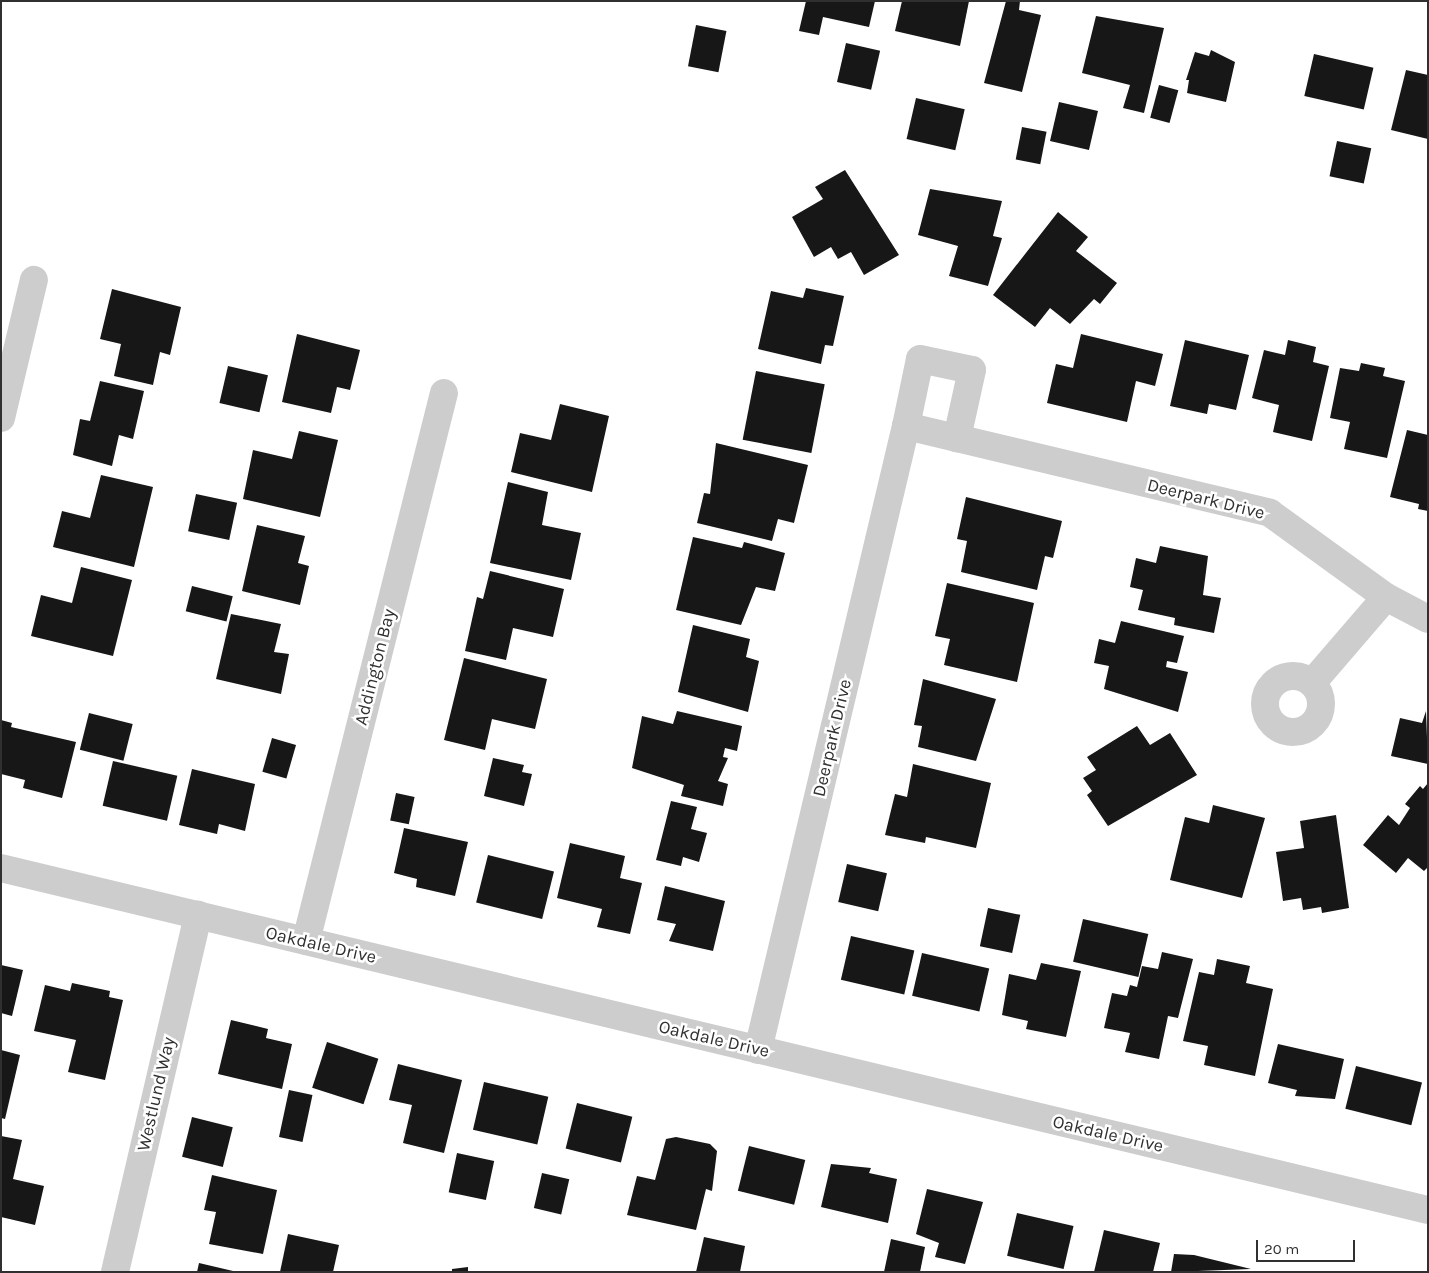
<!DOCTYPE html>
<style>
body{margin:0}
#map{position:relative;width:1429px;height:1273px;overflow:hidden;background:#fff;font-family:Karla,sans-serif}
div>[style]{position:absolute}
.building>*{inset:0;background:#171717;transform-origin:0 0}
.minor>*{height:28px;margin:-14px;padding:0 14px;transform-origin:14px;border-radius:14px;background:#cdcdcd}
.minor>.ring{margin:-14px;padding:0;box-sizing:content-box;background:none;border:28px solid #cdcdcd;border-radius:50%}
span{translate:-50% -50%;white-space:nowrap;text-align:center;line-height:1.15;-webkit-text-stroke:5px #fff;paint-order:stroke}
.street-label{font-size:18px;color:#303030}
.frame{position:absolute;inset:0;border:2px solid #303030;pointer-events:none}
.scale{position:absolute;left:1256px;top:1240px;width:99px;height:22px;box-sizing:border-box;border:2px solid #303030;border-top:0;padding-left:6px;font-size:15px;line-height:18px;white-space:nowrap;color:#303030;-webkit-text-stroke:4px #fff;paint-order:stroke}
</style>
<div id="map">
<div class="building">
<div style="clip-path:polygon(806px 1px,875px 1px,869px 27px,823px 17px,819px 35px,799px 31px)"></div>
<div style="clip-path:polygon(902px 1px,969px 1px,960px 46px,895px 31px)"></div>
<div style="clip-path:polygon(1006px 1px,1020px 1px,1019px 10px,1041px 15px,1022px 92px,984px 83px)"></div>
<div style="clip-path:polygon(1096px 16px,1164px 28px,1144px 113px,1123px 108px,1130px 85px,1082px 73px)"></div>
<div style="left:696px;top:25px;width:31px;height:42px;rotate:11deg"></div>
<div style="left:846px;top:43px;width:35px;height:40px;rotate:13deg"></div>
<div style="clip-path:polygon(1211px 50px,1235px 62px,1226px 102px,1187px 93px,1189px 80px,1186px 80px,1195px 52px,1209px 56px)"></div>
<div style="left:1314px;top:54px;width:61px;height:43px;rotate:13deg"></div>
<div style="clip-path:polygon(1406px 70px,1428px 75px,1428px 139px,1391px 130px)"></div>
<div style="left:1159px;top:85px;width:20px;height:34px;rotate:15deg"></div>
<div style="left:916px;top:98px;width:50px;height:42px;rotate:13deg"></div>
<div style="left:1059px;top:102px;width:40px;height:40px;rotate:13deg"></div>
<div style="left:1022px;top:127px;width:25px;height:33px;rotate:11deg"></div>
<div style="left:1337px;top:141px;width:35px;height:36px;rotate:12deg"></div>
<div style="clip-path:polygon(845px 170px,899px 255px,864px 275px,851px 252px,838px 259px,831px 247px,814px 257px,792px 217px,823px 199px,815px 187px)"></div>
<div style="clip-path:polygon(930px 189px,1002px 201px,993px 236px,1002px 238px,988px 286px,949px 276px,958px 246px,918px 235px)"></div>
<div style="clip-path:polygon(1058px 212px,1088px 237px,1076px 251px,1117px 283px,1100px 304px,1094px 299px,1070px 324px,1050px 308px,1035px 327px,993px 295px)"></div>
<div style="clip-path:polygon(806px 288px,844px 296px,833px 346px,825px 345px,821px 364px,758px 349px,771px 291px,803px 298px)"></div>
<div style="clip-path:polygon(112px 289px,181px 307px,170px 355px,160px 352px,153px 385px,114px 376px,121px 344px,100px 339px)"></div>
<div style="clip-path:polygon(297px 334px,360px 350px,350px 390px,337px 387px,331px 413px,282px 402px)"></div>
<div style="clip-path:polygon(1081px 334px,1163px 354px,1155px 386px,1136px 381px,1127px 422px,1047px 403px,1056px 364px,1073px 368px)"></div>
<div style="clip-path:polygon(1185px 340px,1249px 355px,1236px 410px,1209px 404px,1207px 414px,1170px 406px)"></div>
<div style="clip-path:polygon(1288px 340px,1316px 347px,1313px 362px,1329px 366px,1312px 441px,1273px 432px,1279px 405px,1252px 398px,1264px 350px,1285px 355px)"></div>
<div style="clip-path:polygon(1361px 363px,1385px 368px,1383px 376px,1405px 381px,1387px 458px,1344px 449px,1350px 422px,1330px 418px,1340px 368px,1359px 371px)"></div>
<div style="left:228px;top:366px;width:41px;height:38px;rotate:13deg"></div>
<div style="left:756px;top:371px;width:70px;height:70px;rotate:11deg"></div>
<div style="clip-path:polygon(100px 381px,144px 391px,133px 439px,119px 435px,112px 466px,73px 455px,80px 419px,90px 421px)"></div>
<div style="clip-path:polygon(560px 404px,609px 416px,592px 492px,511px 472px,520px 433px,551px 440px)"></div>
<div style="clip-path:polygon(1407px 430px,1428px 435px,1428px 511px,1418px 509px,1419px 504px,1390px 497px)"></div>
<div style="clip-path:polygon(299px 431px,338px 440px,320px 517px,243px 499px,253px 450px,292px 459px)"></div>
<div style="clip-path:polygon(716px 443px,808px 465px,794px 523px,778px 519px,772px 541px,697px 523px,704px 493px,710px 494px)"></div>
<div style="clip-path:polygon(101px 475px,153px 487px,134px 567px,53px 547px,62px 511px,90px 518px)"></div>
<div style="clip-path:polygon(508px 482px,548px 492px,542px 525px,581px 533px,571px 580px,490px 563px)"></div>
<div style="left:196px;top:494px;width:42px;height:38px;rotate:12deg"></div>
<div style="clip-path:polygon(966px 497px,1062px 521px,1053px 558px,1045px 556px,1037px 590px,961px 572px,967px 541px,957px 539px)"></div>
<div style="clip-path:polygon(257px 525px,305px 536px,298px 563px,309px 566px,300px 605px,242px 591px)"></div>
<div style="clip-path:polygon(693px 537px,742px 548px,744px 542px,785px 553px,775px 591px,756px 587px,741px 625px,676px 610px)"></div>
<div style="clip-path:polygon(1160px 546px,1208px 556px,1203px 595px,1221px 598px,1214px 633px,1174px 625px,1175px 618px,1138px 610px,1143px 590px,1130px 587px,1136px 558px,1156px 563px)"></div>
<div style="clip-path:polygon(81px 567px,132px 580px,113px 656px,31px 636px,41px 595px,72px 603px)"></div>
<div style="clip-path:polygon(490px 571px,564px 589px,553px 637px,513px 628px,506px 660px,465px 651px,477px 597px,483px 599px)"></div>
<div style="clip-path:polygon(947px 583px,1034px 603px,1017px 682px,944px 665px,950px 639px,935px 636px)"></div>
<div style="left:192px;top:586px;width:42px;height:26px;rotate:14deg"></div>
<div style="clip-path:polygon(231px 614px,281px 624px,274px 652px,289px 654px,281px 694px,216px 679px)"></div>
<div style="clip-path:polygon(1121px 621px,1184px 636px,1177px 663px,1167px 661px,1166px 667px,1188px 672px,1178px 712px,1104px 689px,1109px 666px,1094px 663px,1099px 639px,1115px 643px)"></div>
<div style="clip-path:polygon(693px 625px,750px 639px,746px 657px,759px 661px,748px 712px,678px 692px)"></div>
<div style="clip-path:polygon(464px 658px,547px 679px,535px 729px,492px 719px,485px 750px,444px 740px)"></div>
<div style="clip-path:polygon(923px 679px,996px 699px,976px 761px,918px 747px,922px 726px,914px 725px)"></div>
<div style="clip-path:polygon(677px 711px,742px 726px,737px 751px,725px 748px,723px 757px,728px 758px,718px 781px,728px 784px,723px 806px,681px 796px,684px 785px,632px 768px,642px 716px,673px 724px)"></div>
<div style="clip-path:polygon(1426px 711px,1428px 764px,1391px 756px,1400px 718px,1422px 723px)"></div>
<div style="left:89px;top:713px;width:45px;height:38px;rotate:14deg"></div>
<div style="clip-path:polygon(1px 720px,12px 723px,11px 727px,76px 742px,62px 798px,23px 788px,25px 780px,1px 774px)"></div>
<div style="clip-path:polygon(1137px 726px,1150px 745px,1170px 733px,1197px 775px,1108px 826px,1087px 795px,1092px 791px,1083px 778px,1096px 770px,1087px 757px)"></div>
<div style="left:272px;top:738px;width:25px;height:35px;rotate:16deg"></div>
<div style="clip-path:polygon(493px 758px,524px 765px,522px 772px,532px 774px,524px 806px,484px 796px)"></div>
<div style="left:113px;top:761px;width:66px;height:46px;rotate:13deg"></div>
<div style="clip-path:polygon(913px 764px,991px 783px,976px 848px,926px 837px,925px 843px,885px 835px,895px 794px,907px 797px)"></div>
<div style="clip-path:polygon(192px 769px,255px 784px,245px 831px,219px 824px,217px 834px,179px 825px)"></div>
<div style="clip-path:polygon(1428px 783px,1428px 867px,1424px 871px,1408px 858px,1396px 873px,1363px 845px,1388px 815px,1399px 825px,1410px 808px,1405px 804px,1420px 786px,1423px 789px)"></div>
<div style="left:396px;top:793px;width:19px;height:28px;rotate:12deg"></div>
<div style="clip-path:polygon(671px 801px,697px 807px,691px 829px,707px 833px,699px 862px,683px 857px,681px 866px,656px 860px)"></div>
<div style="clip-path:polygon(1213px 805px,1265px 818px,1242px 898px,1170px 880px,1185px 817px,1209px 823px)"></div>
<div style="clip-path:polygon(1336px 815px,1349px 908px,1322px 913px,1321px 907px,1303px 910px,1301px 898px,1283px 901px,1276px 852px,1304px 848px,1300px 821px)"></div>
<div style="clip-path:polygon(404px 828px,468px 842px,455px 896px,416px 887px,417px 879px,394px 873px)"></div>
<div style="clip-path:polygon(570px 843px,625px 856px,620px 878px,642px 883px,630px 934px,597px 927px,602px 909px,557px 898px)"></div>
<div style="left:488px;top:855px;width:68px;height:49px;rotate:14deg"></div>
<div style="left:847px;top:864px;width:41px;height:39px;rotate:13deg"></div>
<div style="clip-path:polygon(665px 886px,725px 901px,713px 951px,669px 941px,676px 924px,657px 920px)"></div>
<div style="left:988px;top:908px;width:33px;height:39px;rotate:12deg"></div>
<div style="left:1083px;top:919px;width:67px;height:44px;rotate:13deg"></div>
<div style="left:851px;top:936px;width:65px;height:45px;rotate:13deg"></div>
<div style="clip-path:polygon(1162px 952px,1193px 959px,1178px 1018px,1168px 1016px,1159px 1059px,1125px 1052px,1130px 1033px,1104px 1028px,1112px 993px,1127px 996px,1130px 985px,1137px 987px,1142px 966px,1158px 969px)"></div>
<div style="left:922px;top:953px;width:69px;height:44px;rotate:13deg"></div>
<div style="clip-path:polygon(1217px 959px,1250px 966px,1246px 983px,1273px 989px,1255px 1076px,1204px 1065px,1208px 1046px,1183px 1041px,1199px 972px,1214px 975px)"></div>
<div style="clip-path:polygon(1041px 963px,1081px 971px,1066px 1037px,1026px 1029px,1028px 1021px,1002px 1015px,1009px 974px,1036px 980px)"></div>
<div style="clip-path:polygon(1px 965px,23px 970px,12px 1016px,1px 1013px)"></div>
<div style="clip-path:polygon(72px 983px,110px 991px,109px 997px,123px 1000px,105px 1080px,68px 1072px,76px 1040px,34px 1031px,45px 985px,70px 991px)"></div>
<div style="clip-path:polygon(231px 1020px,268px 1029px,266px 1038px,292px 1044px,282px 1089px,218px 1074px)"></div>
<div style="left:327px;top:1042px;width:54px;height:48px;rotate:18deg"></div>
<div style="clip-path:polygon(1278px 1044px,1344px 1059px,1335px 1099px,1295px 1096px,1297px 1090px,1268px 1083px)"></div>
<div style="clip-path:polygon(1px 1050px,20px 1055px,5px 1119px,1px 1118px)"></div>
<div style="clip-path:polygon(398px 1064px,462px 1080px,444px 1153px,403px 1143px,412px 1105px,389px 1100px)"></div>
<div style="left:1356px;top:1066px;width:68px;height:44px;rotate:14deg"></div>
<div style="left:484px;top:1082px;width:66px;height:49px;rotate:13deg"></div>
<div style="left:289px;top:1090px;width:24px;height:48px;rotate:12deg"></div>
<div style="left:577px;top:1103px;width:57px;height:47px;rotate:14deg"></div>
<div style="left:192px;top:1117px;width:42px;height:41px;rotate:14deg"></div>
<div style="clip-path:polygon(1px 1136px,22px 1140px,13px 1179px,44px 1186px,35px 1225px,1px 1217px)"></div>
<div style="clip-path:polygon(676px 1137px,710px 1144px,717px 1151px,712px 1191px,706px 1189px,696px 1230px,627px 1215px,637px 1176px,655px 1180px,666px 1139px)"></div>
<div style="left:749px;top:1146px;width:58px;height:46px;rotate:14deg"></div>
<div style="left:457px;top:1153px;width:38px;height:40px;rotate:12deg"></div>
<div style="clip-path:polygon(831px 1164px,871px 1168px,869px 1173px,897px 1179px,888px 1223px,821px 1207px)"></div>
<div style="left:542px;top:1173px;width:28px;height:36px;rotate:13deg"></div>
<div style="clip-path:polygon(212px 1175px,277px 1190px,263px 1254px,209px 1244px,216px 1212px,204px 1210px)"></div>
<div style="clip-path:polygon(927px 1189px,983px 1202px,965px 1264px,935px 1257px,939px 1243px,916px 1234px)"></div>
<div style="left:1017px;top:1213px;width:58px;height:44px;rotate:13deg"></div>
<div style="clip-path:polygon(1104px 1230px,1160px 1243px,1153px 1272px,1094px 1272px)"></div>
<div style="clip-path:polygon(288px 1234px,339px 1245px,333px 1272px,280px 1272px)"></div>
<div style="clip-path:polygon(704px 1237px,745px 1246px,740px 1272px,696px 1272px)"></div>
<div style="clip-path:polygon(891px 1239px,925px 1247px,920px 1272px,884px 1272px)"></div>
<div style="clip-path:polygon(1174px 1254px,1194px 1255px,1251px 1269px,1171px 1272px)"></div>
<div style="clip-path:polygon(199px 1263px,233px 1271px,233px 1272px,197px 1272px)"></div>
<div style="clip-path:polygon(468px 1267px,468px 1272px,452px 1272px,452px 1269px)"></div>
</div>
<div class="minor">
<div style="left:1px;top:418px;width:142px;rotate:-76.6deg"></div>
<div style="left:906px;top:426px;width:68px;rotate:-78.2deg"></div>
<div style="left:920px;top:359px;width:53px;rotate:11.9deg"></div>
<div style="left:972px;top:370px;width:70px;rotate:102.4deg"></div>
<div class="ring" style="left:1265px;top:676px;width:28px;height:28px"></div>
<div style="left:1312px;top:683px;width:113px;rotate:-49.3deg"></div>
<div style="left:1px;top:868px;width:1467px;rotate:13.48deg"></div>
<div style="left:306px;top:941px;width:565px;rotate:-75.87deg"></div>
<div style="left:758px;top:1050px;width:641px;rotate:-76.66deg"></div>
<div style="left:906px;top:426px;width:374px;rotate:13.4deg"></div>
<div style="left:1270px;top:513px;width:143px;rotate:35.9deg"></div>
<div style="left:1386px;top:597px;width:47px;rotate:27.6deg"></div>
<div style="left:115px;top:1272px;width:367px;rotate:-76.9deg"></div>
</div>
<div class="street-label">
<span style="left:1206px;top:499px;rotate:14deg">Deerpark Drive</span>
<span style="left:375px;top:667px;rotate:-76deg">Addington Bay</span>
<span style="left:832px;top:738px;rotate:-77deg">Deerpark Drive</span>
<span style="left:321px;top:945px;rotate:13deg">Oakdale Drive</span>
<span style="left:714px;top:1039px;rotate:13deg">Oakdale Drive</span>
<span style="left:156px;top:1094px;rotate:-77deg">Westlund Way</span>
<span style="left:1108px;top:1134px;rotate:13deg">Oakdale Drive</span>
</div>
<div class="frame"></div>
<div class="scale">20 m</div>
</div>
